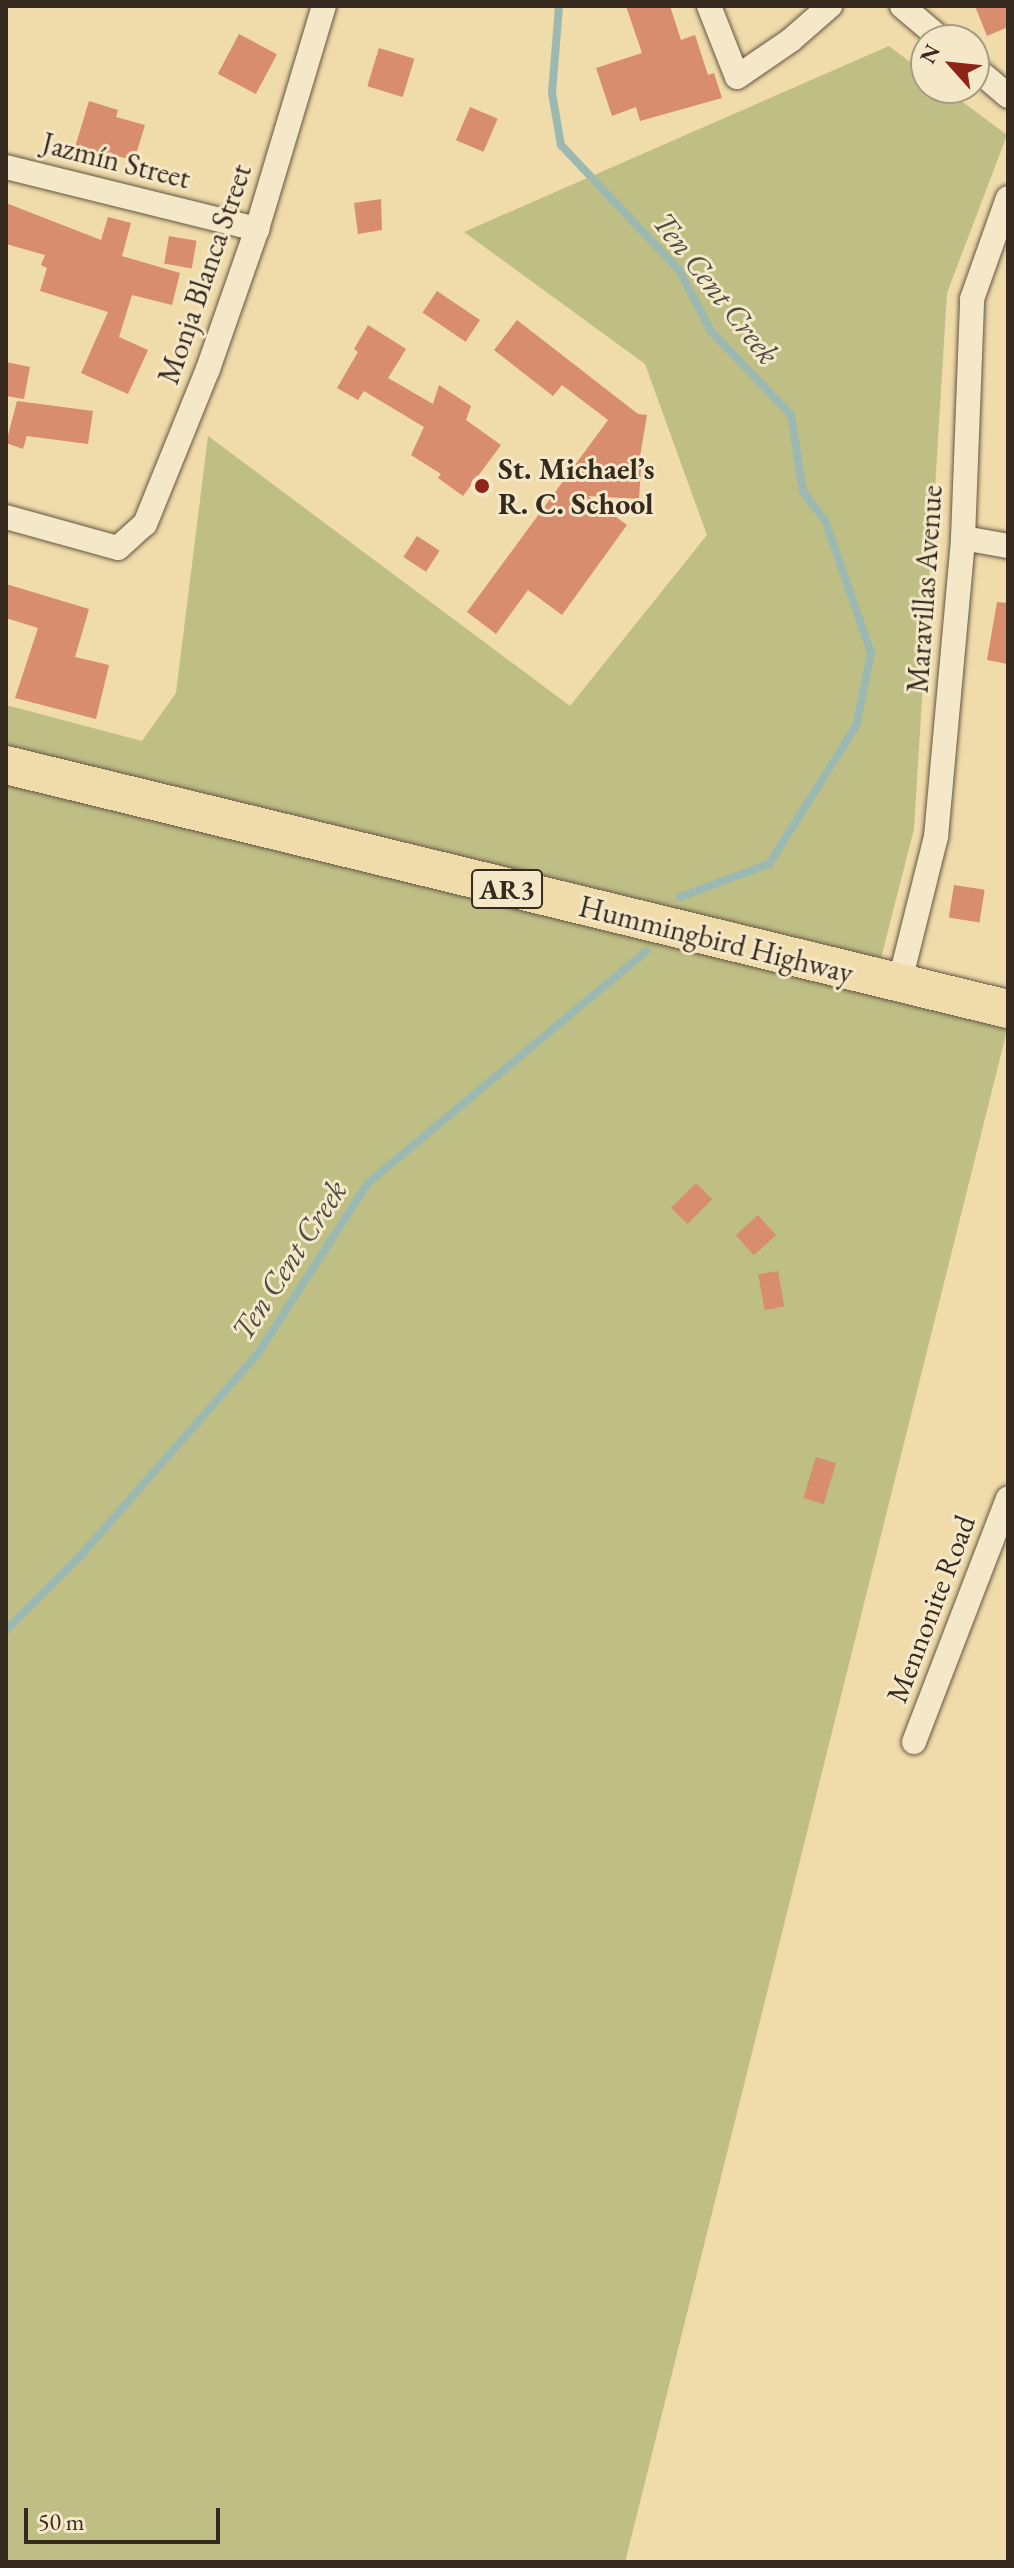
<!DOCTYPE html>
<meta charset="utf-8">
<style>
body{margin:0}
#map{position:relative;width:1014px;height:2568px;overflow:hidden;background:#f0dbaa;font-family:"EB Garamond",serif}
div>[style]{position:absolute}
.green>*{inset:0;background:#bfbe85;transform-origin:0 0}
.stream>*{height:8px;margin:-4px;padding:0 4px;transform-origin:4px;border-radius:4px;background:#9cb9b1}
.building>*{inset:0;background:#d78d6e;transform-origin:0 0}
.roads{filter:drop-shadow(0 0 2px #645642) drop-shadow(0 0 2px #645642)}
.minor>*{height:24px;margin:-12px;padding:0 12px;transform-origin:12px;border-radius:12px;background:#f5e8c8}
.primary>*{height:38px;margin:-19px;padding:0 19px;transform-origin:19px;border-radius:19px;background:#f0dbaa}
.dots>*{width:22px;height:22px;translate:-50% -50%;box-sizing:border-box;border:4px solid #f5e8c8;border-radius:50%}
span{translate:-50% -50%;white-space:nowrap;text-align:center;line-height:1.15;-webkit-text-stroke:6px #f5e8c8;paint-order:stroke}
.shield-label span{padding:2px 6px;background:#f5e8c8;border:2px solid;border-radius:6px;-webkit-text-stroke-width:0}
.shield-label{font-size:28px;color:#352920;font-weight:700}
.street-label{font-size:30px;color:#352920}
.poi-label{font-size:30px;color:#352920;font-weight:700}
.left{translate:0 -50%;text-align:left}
.water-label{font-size:32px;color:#4f4d44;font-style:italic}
.frame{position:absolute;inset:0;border:8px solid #352920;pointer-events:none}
.north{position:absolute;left:910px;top:24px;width:80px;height:80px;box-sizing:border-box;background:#f5e8c8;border:2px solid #a89c85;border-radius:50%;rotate:297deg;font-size:22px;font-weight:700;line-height:32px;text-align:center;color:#352920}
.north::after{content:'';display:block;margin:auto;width:28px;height:36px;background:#8f2418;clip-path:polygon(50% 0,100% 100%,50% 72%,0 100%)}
.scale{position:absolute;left:24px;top:2508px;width:196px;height:36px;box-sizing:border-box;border:4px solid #352920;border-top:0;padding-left:10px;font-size:24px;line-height:28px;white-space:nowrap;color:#352920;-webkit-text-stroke:6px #f5e8c8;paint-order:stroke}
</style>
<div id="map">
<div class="green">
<div style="clip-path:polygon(889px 46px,926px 74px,926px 88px,944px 88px,1007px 135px,947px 293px,914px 829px,881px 958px,6px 745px,6px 705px,142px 741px,176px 693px,208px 436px,570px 706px,707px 535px,645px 364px,464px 232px)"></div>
<div style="left:6px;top:779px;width:1032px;height:1783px;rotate:14deg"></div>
</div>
<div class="stream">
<div style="left:559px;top:6px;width:87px;rotate:94.6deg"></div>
<div style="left:552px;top:93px;width:53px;rotate:80.2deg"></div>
<div style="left:561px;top:145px;width:172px;rotate:46.7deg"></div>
<div style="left:679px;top:270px;width:69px;rotate:62.3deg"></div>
<div style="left:711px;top:331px;width:116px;rotate:46.4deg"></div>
<div style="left:791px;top:415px;width:78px;rotate:81.1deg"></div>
<div style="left:803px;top:492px;width:36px;rotate:52deg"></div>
<div style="left:825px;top:520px;width:141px;rotate:70.9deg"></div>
<div style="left:871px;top:653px;width:75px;rotate:101.6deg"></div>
<div style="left:856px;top:726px;width:163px;rotate:122.2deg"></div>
<div style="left:769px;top:864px;width:95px;rotate:159.7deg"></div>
<div style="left:6px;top:1630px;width:106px;rotate:-45deg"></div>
<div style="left:81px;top:1555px;width:266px;rotate:-48.7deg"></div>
<div style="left:257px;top:1355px;width:205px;rotate:-57.2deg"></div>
<div style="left:368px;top:1183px;width:362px;rotate:-39.8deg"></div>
</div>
<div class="building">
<div style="clip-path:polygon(626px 6px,670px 6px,681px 40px,695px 35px,708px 75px,714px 73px,722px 98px,640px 121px,636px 107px,612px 116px,596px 68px,642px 53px)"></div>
<div style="clip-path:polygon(975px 6px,1008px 6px,1008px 27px,987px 36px)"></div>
<div style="left:239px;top:34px;width:43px;height:45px;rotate:28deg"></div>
<div style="left:379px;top:48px;width:37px;height:40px;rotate:17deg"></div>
<div style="clip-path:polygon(89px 101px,118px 110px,116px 117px,145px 125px,134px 161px,105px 152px,101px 165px,72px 157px)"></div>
<div style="left:470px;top:107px;width:30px;height:36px;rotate:23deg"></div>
<div style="clip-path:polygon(381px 199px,382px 230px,358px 234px,354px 203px)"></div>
<div style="clip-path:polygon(6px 203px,101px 240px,108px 217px,131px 223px,122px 256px,180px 273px,172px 305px,132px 295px,119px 337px,148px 350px,128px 394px,81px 373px,108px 312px,40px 291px,47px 268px,41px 265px,45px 255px,6px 244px)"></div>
<div style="left:169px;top:236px;width:28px;height:28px;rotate:10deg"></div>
<div style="left:437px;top:291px;width:52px;height:26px;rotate:34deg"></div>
<div style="clip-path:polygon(517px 320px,638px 414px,647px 415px,638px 468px,641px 468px,639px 499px,588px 496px,627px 525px,562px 615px,528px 590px,496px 634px,467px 612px,608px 420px,562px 385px,553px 396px,494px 350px)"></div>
<div style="clip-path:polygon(368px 325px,406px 349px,388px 378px,433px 404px,439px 385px,471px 406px,466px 420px,501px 445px,463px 496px,438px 478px,441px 474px,411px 455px,424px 427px,364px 391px,358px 400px,337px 388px,358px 352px,354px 349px)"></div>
<div style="clip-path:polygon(6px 362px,30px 367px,24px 399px,6px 396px)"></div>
<div style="clip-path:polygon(17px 401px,93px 411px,88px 444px,27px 436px,23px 449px,6px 443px)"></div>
<div style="left:417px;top:536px;width:27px;height:25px;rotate:33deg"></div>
<div style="clip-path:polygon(6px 584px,89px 609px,75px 657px,109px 665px,96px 719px,15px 698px,38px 628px,6px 618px)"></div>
<div style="clip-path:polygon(997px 602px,1008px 603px,1008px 664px,987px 660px)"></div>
<div style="left:954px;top:885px;width:31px;height:33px;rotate:9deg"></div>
<div style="left:696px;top:1183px;width:23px;height:35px;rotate:45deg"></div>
<div style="left:758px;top:1215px;width:27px;height:30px;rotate:48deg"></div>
<div style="left:778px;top:1271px;width:36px;height:20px;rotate:80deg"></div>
<div style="left:816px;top:1457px;width:21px;height:43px;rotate:17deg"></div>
</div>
<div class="roads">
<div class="minor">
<div style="left:709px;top:6px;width:76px;rotate:68.5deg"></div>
<div style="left:737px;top:77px;width:65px;rotate:-34.4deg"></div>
<div style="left:791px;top:40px;width:52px;rotate:-41.1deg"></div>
<div style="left:902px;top:6px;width:52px;rotate:40.4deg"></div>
<div style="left:974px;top:67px;width:45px;rotate:40.5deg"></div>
<div style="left:6px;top:167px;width:259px;rotate:13.9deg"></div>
<div style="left:6px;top:517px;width:116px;rotate:15.5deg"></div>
<div style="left:118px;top:548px;width:36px;rotate:-42deg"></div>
<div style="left:145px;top:524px;width:167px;rotate:-67.9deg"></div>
<div style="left:208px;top:369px;width:148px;rotate:-70.7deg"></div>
<div style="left:257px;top:229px;width:233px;rotate:-73.3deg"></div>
<div style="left:963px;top:538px;width:46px;rotate:10.1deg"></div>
<div style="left:899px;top:985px;width:153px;rotate:-76deg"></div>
<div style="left:936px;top:837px;width:300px;rotate:-84.8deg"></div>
<div style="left:963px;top:538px;width:239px;rotate:-87.8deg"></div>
<div style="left:972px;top:299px;width:107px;rotate:-70.4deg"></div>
<div style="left:914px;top:1742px;width:261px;rotate:-68.9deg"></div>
</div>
<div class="primary">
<div style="left:6px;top:765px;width:1031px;rotate:13.69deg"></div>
</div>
</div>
<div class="dots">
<div style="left:482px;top:486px;background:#8f2418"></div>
</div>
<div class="shield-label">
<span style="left:507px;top:889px">AR3</span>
</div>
<div class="street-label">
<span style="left:116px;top:161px;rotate:14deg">Jazmín Street</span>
<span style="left:205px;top:274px;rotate:-71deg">Monja Blanca Street</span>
<span style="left:925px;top:589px;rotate:-86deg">Maravillas Avenue</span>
<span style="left:716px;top:940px;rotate:14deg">Hummingbird Highway</span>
<span style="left:931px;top:1609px;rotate:-69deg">Mennonite Road</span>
</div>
<div class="poi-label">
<span class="left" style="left:498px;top:486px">St. Michael’s<br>R. C. School</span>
</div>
<div class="water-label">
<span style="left:716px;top:288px;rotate:52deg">Ten Cent Creek</span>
<span style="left:289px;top:1260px;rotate:-57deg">Ten Cent Creek</span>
</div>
<div class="frame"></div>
<div class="north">N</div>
<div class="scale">50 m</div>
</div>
